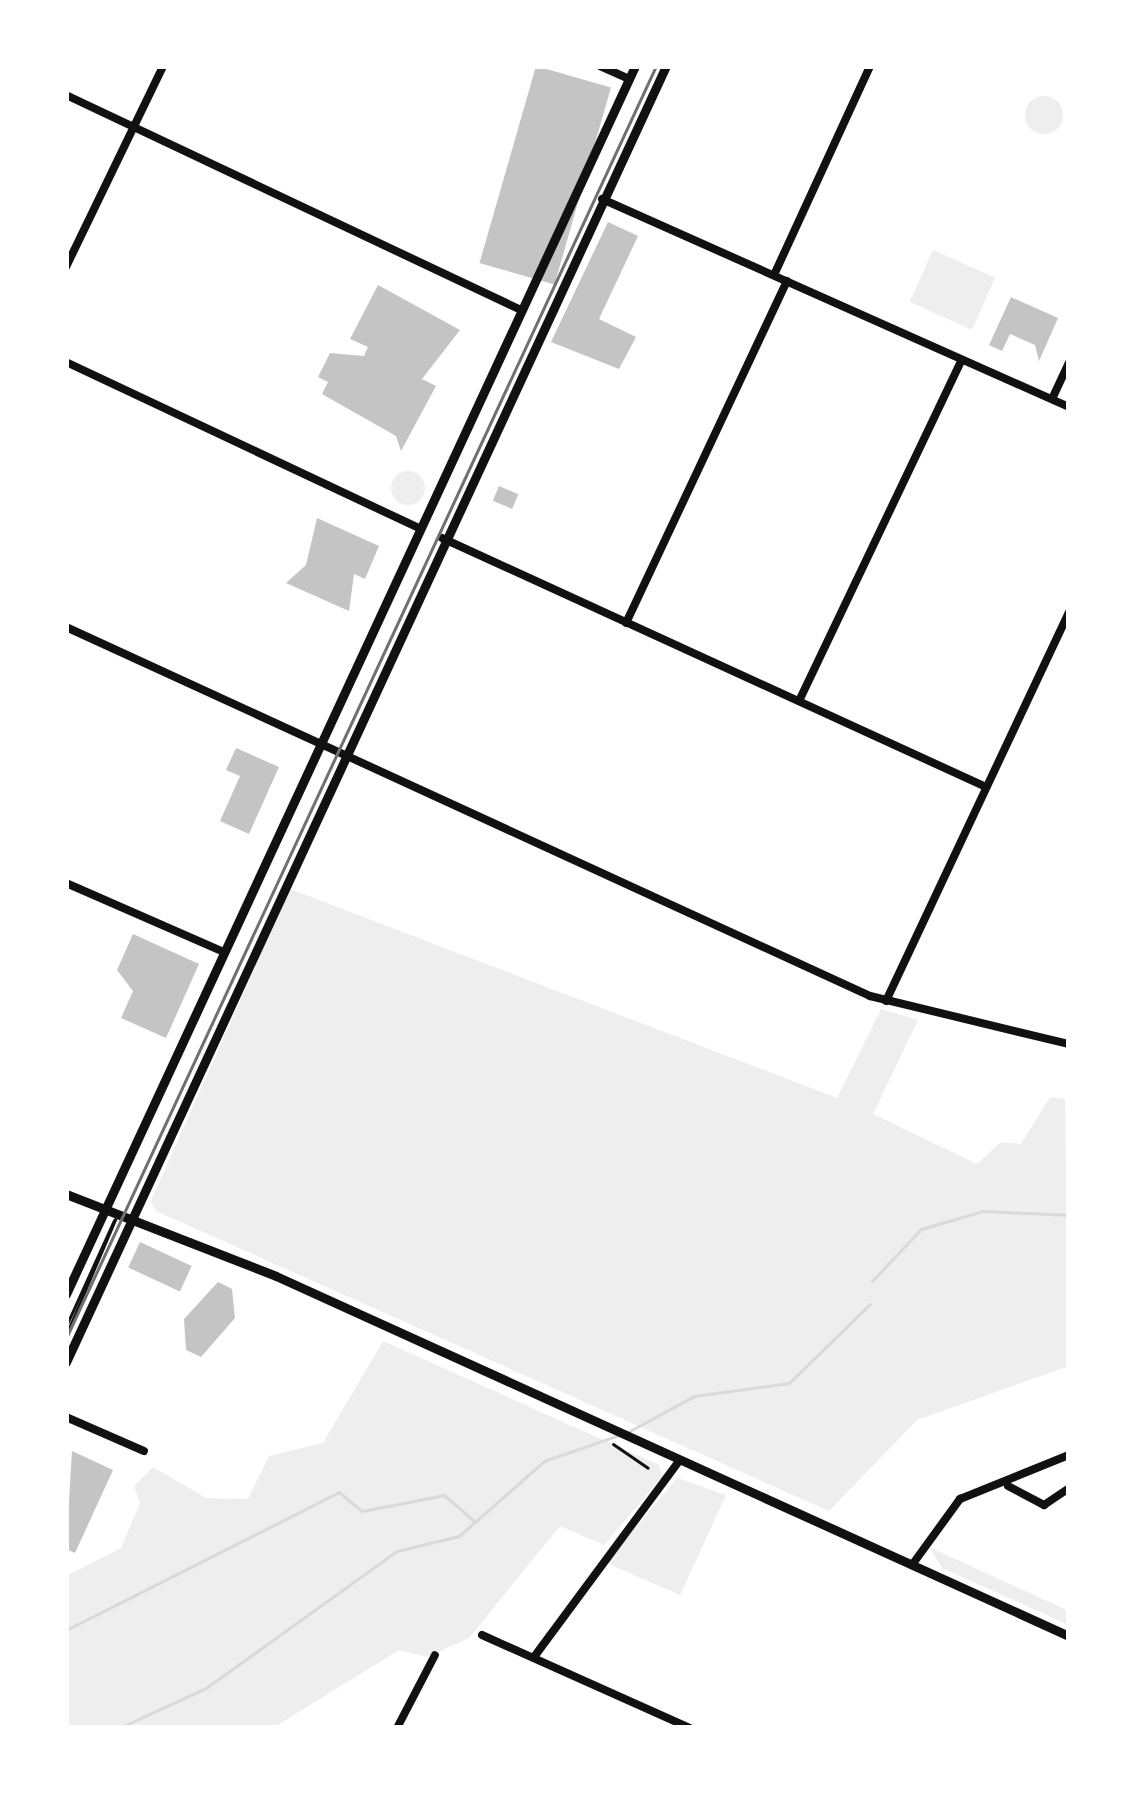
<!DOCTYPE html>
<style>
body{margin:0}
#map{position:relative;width:1135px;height:1794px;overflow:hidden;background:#fff;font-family:"Nunito Sans",sans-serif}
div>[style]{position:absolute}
.green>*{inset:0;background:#eee;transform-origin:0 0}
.round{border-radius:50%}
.stream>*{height:3px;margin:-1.5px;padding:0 1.5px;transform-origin:1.5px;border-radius:1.5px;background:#d9d9d9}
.building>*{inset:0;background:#c4c4c4;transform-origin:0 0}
.path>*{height:3px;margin:-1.5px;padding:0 1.5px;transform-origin:1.5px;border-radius:1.5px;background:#111}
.service>*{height:3px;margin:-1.5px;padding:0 1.5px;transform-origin:1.5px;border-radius:1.5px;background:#111}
.minor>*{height:8px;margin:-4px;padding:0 4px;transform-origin:4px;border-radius:4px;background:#111}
.tertiary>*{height:9px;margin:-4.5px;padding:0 4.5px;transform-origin:4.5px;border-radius:4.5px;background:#111}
.secondary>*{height:9px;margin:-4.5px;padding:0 4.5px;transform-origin:4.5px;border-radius:4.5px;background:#111}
.tram>*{height:3px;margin:-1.5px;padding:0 1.5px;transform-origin:1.5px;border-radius:1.5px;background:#707070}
span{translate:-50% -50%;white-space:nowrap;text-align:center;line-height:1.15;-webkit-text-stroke:9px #fff;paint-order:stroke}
.frame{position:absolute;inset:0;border:69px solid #fff;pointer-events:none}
</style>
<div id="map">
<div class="green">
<div class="round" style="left:1025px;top:96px;width:38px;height:38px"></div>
<div style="left:933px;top:250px;width:68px;height:57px;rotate:24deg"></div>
<div class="round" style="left:391px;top:471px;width:34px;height:34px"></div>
<div style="clip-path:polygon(290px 889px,837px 1098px,881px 1009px,918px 1020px,873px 1114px,977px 1164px,1001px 1142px,1021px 1144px,1050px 1097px,1065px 1099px,1069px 1366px,917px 1420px,829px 1511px,156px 1211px,151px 1201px)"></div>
<div style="clip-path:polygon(383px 1341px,659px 1465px,662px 1477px,604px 1545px,560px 1526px,469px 1638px,427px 1657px,399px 1650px,273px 1728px,66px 1728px,66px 1576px,121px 1548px,140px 1503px,134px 1486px,153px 1467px,206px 1498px,248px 1499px,269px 1456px,323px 1443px)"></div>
<div style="clip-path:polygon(677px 1478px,726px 1495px,680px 1595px,606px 1563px)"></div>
<div style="clip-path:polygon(929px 1547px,1069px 1611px,1069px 1625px,942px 1568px)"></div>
</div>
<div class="stream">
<div style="left:872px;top:1281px;width:71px;rotate:-46.7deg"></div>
<div style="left:921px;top:1229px;width:65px;rotate:-16.2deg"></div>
<div style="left:983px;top:1211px;width:86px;rotate:2.7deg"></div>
<div style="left:628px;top:1432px;width:75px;rotate:-28.6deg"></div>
<div style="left:694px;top:1396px;width:96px;rotate:-7.8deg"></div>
<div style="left:789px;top:1383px;width:113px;rotate:-44.3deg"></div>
<div style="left:66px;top:1630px;width:306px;rotate:-26.8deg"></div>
<div style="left:339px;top:1492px;width:30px;rotate:40deg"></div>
<div style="left:362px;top:1511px;width:84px;rotate:-11deg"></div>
<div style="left:444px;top:1495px;width:40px;rotate:41deg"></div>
<div style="left:119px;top:1728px;width:96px;rotate:-24.7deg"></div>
<div style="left:206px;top:1688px;width:235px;rotate:-35.7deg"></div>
<div style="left:397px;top:1551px;width:64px;rotate:-13.6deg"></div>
<div style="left:459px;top:1536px;width:113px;rotate:-41.4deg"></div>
<div style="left:544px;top:1461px;width:79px;rotate:-19.1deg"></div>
</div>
<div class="building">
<div style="left:536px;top:66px;width:78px;height:205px;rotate:16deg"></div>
<div style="clip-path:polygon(608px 222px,638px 236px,599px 319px,636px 337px,619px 369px,551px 342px)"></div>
<div style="clip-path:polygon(378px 285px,460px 330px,422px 379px,436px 386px,401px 451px,396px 436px,322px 394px,328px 382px,318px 377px,330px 353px,364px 356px,368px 347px,350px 339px)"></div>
<div style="clip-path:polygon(1011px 297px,1058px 318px,1039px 361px,1035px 345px,1010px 334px,1002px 351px,989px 345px)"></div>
<div style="left:499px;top:486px;width:21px;height:16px;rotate:23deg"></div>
<div style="clip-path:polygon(317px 518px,379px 546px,365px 579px,354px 574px,349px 611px,286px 583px,306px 565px)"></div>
<div style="clip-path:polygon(236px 748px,279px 767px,249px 834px,220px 821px,240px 776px,226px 770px)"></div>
<div style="clip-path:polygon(133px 934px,199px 964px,166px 1038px,121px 1018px,133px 991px,117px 970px)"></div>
<div style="left:140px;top:1242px;width:57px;height:28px;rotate:25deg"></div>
<div style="clip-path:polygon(218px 1282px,232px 1289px,235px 1318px,201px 1357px,186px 1350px,184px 1319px)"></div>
<div style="clip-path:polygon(72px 1451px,113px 1470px,75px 1553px,66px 1549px)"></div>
</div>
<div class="path">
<div style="left:613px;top:1444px;width:42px;rotate:34.4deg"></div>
</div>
<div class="service">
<div style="left:66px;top:1326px;width:116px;rotate:-65.6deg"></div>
<div style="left:66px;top:1335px;width:130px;rotate:-67deg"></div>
</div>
<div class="minor">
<div style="left:600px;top:66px;width:32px;rotate:24deg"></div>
<div style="left:66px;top:95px;width:503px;rotate:25.29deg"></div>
<div style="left:602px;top:199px;width:511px;rotate:24.01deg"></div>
<div style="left:66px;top:267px;width:223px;rotate:-64.2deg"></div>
<div style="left:774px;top:275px;width:230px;rotate:-65.3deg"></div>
<div style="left:66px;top:362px;width:388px;rotate:25.2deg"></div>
<div style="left:1052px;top:399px;width:40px;rotate:-65deg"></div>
<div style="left:442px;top:538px;width:598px;rotate:24.59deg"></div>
<div style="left:626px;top:623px;width:378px;rotate:-64.8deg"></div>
<div style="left:66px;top:627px;width:885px;rotate:24.65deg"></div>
<div style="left:870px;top:996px;width:205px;rotate:13.6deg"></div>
<div style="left:799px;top:701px;width:378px;rotate:-64.5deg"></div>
<div style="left:66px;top:883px;width:170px;rotate:23.6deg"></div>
<div style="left:886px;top:1001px;width:430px;rotate:-64.8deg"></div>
<div style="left:66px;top:1417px;width:85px;rotate:23.6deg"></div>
<div style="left:1008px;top:1486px;width:41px;rotate:27.8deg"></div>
<div style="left:1044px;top:1505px;width:30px;rotate:-34deg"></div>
<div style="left:912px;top:1565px;width:82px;rotate:-54deg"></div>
<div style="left:960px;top:1499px;width:118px;rotate:-22deg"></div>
<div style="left:482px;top:1635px;width:228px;rotate:24.1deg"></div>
<div style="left:534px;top:1657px;width:245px;rotate:-53.5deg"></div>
<div style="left:397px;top:1728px;width:82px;rotate:-62.5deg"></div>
</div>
<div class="tertiary">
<div style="left:66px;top:1194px;width:225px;rotate:21.3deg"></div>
<div style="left:276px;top:1276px;width:871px;rotate:24.42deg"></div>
</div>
<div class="secondary">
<div style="left:66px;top:1294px;width:1353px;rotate:-65.14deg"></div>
<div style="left:66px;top:1362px;width:1428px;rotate:-65.16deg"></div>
</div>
<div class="tram">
<div style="left:66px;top:1338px;width:1402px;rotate:-65.12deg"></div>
</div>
<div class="frame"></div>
</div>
